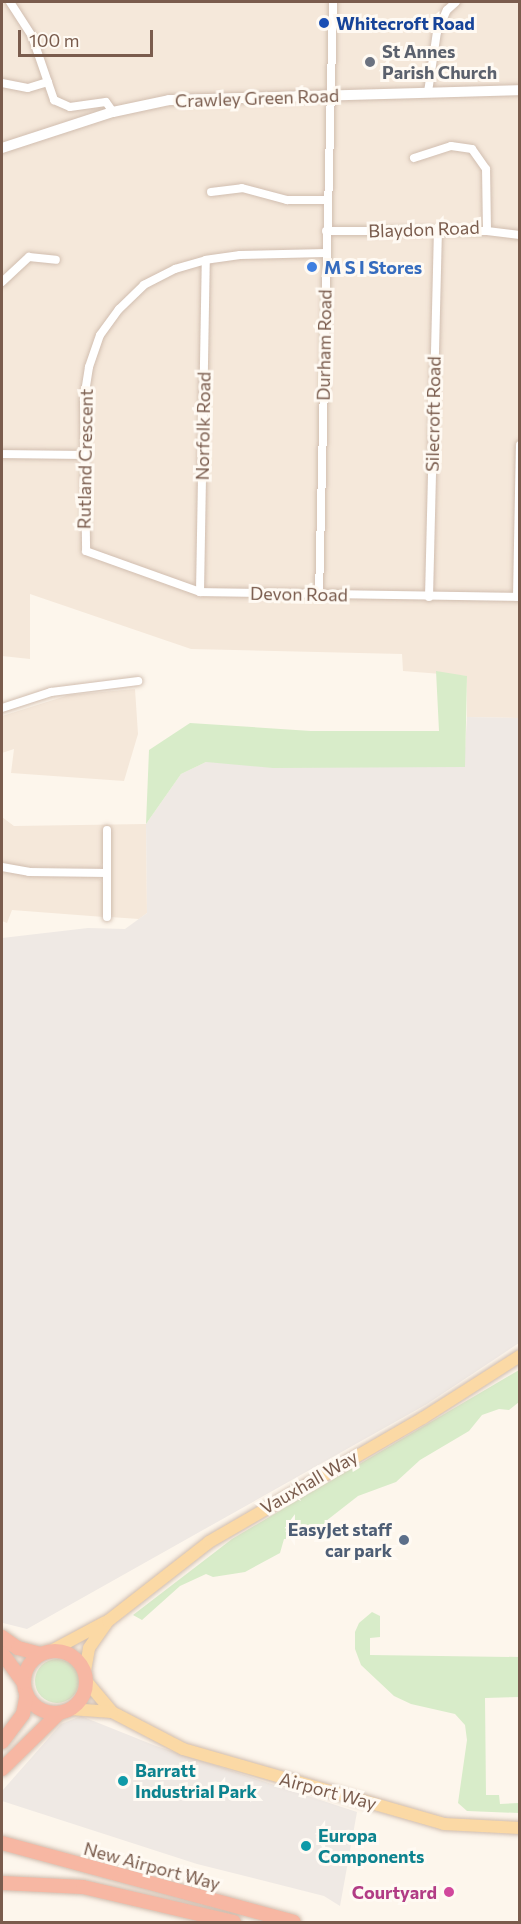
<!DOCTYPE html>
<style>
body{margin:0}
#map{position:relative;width:521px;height:1924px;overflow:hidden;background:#fdf6ec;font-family:Commissioner,sans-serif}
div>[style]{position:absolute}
.residential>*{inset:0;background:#f5e8da}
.industrial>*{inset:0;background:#efe9e4}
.green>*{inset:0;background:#d8ecc9}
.round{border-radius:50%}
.roads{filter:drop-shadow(0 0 2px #d1beb0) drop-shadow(0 0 2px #d1beb0)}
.street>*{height:8px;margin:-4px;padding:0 4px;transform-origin:4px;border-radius:4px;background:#fff}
.secondary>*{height:10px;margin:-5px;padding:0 5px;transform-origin:5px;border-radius:5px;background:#fff}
.primary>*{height:12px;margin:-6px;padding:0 6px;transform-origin:6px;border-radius:6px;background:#fbd9a5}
.highway>*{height:14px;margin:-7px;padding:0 7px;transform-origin:7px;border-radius:7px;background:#f7b7a3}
.highway>.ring{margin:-7px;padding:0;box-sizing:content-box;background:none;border:14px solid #f7b7a3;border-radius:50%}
.dots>*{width:16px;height:16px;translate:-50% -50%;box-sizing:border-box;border:3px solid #fffaf3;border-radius:50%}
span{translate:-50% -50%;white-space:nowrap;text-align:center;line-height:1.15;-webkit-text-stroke:6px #fffaf3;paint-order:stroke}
.transit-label{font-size:18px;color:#164399;font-weight:700}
.left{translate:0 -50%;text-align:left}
.worship-label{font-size:18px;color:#5b616d;font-weight:700}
.street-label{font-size:18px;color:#7a5c4d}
.shop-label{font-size:18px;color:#366cbe;font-weight:700}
.service-label{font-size:18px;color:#4e5e75;font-weight:700}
.right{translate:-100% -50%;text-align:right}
.culture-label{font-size:18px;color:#0d838f;font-weight:700}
.hotel-label{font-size:18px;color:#b23c85;font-weight:700}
.frame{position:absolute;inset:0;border:3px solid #7a5c4d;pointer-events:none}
.scale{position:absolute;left:18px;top:30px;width:135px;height:27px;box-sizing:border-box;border:3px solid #7a5c4d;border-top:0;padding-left:8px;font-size:18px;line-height:21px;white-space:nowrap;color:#7a5c4d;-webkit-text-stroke:4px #fffaf3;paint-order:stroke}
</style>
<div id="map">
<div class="residential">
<div style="clip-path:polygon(2px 2px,519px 2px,519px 718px,467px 717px,467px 676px,403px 671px,402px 654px,191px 649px,30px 594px,30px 659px,2px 656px)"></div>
<div style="clip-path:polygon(135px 689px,138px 734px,124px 781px,11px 773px,14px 749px,2px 753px,2px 716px,69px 695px)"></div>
<div style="clip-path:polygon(2px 817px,14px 826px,146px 824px,147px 913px,139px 919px,110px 917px,111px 829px,104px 829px,104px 861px,100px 868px,20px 867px,2px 862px)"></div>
<div style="clip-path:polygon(2px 872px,98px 877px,103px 882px,104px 917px,12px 910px,7px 923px,2px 921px)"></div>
</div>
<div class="industrial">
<div style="clip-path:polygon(467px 717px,519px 718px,519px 1343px,427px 1404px,27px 1629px,3px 1623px,2px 938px,88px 928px,125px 929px,147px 913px,146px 824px,181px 774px,206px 762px,464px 767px)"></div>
<div style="clip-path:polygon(81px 1716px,156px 1746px,357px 1812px,340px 1906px,324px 1896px,197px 1864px,2px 1801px,2px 1791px,61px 1724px)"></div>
</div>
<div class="green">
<div style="clip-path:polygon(436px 671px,467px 676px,465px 767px,273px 768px,206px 762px,181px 774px,146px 824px,149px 750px,190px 723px,311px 731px,439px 731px)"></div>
<div style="clip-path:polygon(519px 1370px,519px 1402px,509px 1410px,499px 1409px,482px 1415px,469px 1431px,420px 1460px,396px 1482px,358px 1496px,326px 1521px,313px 1538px,284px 1539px,280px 1553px,245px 1572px,213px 1577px,206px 1574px,180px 1586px,142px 1620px,133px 1615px,232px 1539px)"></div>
<div style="clip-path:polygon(372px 1612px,380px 1616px,380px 1637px,370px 1638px,370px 1655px,519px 1657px,519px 1697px,485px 1698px,486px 1795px,499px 1795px,500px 1804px,519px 1803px,519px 1813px,467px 1811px,458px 1803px,467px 1740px,465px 1725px,455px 1714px,411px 1704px,394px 1696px,361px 1665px,355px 1649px,355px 1632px,359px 1623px)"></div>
<div class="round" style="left:35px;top:1659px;width:44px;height:44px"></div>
</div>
<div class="roads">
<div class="street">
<div style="left:10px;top:2px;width:40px;rotate:57.1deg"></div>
<div style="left:32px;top:36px;width:68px;rotate:71deg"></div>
<div style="left:54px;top:100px;width:17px;rotate:24deg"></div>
<div style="left:70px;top:107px;width:36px;rotate:-8deg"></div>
<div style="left:106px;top:102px;width:12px;rotate:55deg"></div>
<div style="left:2px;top:83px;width:26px;rotate:11deg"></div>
<div style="left:28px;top:88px;width:21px;rotate:-17deg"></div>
<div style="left:428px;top:92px;width:61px;rotate:-81.5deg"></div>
<div style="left:437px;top:32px;width:24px;rotate:-66deg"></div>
<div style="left:447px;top:10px;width:12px;rotate:-42deg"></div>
<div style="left:211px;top:192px;width:31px;rotate:-7deg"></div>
<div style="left:242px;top:188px;width:47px;rotate:14.9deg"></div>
<div style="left:287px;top:200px;width:39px"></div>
<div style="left:326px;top:231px;width:161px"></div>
<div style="left:487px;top:231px;width:62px;rotate:-90.9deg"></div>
<div style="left:486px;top:169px;width:24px;rotate:-125deg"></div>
<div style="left:472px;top:149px;width:21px;rotate:-172deg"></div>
<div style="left:451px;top:146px;width:39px;rotate:162deg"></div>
<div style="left:487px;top:231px;width:33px;rotate:7deg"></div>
<div style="left:326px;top:253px;width:86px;rotate:178.7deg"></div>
<div style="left:240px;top:255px;width:34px;rotate:172deg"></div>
<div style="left:206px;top:260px;width:32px;rotate:164deg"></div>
<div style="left:175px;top:269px;width:35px;rotate:153deg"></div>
<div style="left:144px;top:285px;width:35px;rotate:136deg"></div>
<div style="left:119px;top:309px;width:32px;rotate:126deg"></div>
<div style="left:100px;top:335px;width:34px;rotate:109deg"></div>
<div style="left:89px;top:367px;width:33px;rotate:99deg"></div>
<div style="left:84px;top:400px;width:151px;rotate:89.2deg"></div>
<div style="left:86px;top:551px;width:121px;rotate:19.8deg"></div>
<div style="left:200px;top:592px;width:320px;rotate:0.9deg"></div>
<div style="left:2px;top:282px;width:37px;rotate:-43deg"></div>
<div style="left:29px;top:257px;width:27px;rotate:6deg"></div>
<div style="left:2px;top:454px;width:81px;rotate:0.7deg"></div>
<div style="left:200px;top:592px;width:332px;rotate:-89deg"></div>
<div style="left:319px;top:595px;width:593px;rotate:-88.65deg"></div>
<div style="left:429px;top:597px;width:366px;rotate:-88.6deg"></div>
<div style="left:517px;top:597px;width:152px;rotate:-88.9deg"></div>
<div style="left:2px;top:708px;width:52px;rotate:-18.1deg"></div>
<div style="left:51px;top:692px;width:88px;rotate:-7.2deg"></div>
<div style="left:2px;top:867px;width:27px;rotate:10deg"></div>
<div style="left:29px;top:872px;width:78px;rotate:0.7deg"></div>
<div style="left:107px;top:917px;width:87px;rotate:-90deg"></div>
</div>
<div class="secondary">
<div style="left:2px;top:148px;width:117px;rotate:-18deg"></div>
<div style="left:113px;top:112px;width:57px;rotate:-12.1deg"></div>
<div style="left:169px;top:100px;width:351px;rotate:-1.6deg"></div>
</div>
<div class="primary">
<div style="left:51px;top:1651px;width:61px;rotate:-28.2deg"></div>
<div style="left:85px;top:1671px;width:23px;rotate:-80deg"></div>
<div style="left:89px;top:1648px;width:33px;rotate:-55deg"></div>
<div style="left:108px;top:1621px;width:128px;rotate:-38deg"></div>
<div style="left:209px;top:1542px;width:247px;rotate:-30.1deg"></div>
<div style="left:423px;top:1418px;width:115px;rotate:-32.6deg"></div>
<div style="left:87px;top:1682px;width:39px;rotate:50deg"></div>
<div style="left:112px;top:1712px;width:80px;rotate:27.5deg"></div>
<div style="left:183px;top:1749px;width:272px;rotate:16deg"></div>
<div style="left:444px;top:1824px;width:76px;rotate:3deg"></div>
<div style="left:70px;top:1709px;width:42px;rotate:4.1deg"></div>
</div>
<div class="highway">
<div style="left:2px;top:1637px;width:19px;rotate:35deg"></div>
<div style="left:18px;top:1648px;width:23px;rotate:15deg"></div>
<div class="ring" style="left:24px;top:1651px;width:48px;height:48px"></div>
<div style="left:2px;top:1653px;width:37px;rotate:54deg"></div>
<div style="left:2px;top:1742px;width:35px;rotate:-53deg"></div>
<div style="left:23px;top:1714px;width:20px;rotate:-79deg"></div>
<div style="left:2px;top:1769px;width:80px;rotate:-44.5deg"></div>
<div style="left:2px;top:1843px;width:302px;rotate:15.1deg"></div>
<div style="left:2px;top:1883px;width:81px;rotate:2.8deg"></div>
<div style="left:83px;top:1887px;width:155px;rotate:13.1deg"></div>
</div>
</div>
<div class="dots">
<div style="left:324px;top:23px;background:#1a4fb4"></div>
<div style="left:370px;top:62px;background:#6b7280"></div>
<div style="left:312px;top:267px;background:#3f7fe0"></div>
<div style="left:404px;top:1540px;background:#5c6f8a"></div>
<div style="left:123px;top:1781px;background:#0f9aa8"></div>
<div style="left:306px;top:1846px;background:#0f9aa8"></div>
<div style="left:449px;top:1892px;background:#d1479c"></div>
</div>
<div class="transit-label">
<span class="left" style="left:336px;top:23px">Whitecroft Road</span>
</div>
<div class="worship-label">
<span class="left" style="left:382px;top:62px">St Annes<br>Parish Church</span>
</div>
<div class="street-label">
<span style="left:257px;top:98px;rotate:-2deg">Crawley Green Road</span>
<span style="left:424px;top:229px;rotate:-2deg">Blaydon Road</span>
<span style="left:324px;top:345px;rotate:-89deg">Durham Road</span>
<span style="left:433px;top:414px;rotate:-89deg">Silecroft Road</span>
<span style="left:203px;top:426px;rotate:-89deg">Norfolk Road</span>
<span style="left:85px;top:459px;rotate:-89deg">Rutland Crescent</span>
<span style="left:299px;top:594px;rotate:1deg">Devon Road</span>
<span style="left:309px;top:1482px;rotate:-30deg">Vauxhall Way</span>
<span style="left:328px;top:1791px;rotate:15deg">Airport Way</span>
<span style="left:152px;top:1866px;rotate:15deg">New Airport Way</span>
</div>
<div class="shop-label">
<span class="left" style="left:324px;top:267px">M S I Stores</span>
</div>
<div class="service-label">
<span class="right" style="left:392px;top:1540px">EasyJet staff<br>car park</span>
</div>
<div class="culture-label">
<span class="left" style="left:135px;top:1781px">Barratt<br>Industrial Park</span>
<span class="left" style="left:318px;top:1846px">Europa<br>Components</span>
</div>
<div class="hotel-label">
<span class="right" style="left:437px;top:1892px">Courtyard</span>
</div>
<div class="frame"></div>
<div class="scale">100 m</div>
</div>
